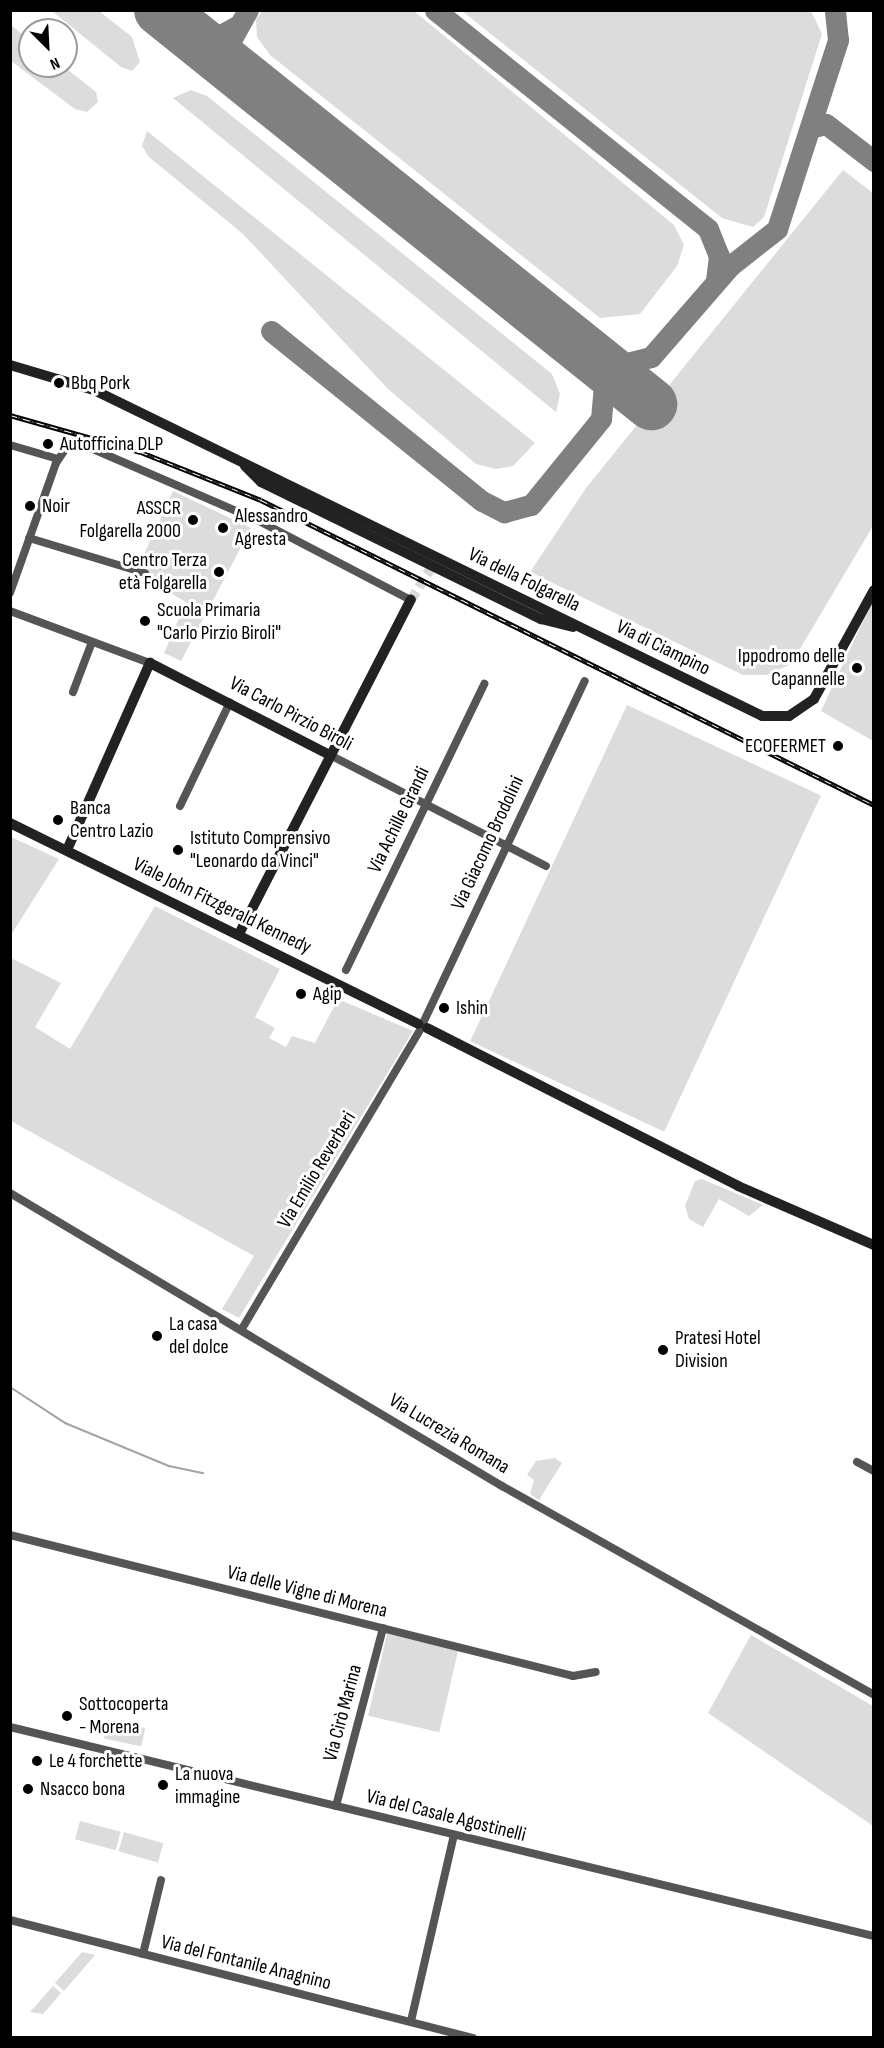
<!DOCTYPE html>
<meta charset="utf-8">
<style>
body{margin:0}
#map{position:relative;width:884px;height:2048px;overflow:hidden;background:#fff;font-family:"Sofia Sans Condensed",sans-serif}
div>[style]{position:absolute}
.green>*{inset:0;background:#dcdcdc;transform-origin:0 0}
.stream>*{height:2px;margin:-1px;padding:0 1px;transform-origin:1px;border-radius:1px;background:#a3a3a3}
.taxiway>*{height:21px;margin:-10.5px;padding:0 10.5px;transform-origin:10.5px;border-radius:10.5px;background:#808080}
.runway>*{height:52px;margin:-26px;padding:0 26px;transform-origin:26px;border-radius:26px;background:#808080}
.secondary-tunnel>*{height:10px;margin-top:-5px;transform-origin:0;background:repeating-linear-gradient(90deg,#d9d9d9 0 10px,transparent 0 15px)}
.street>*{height:8px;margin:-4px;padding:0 4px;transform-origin:4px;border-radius:4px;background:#555}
.secondary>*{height:10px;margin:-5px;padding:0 5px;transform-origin:5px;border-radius:5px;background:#222}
.rail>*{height:4.5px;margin-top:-2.25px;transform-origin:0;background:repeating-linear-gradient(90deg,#fff 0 7px,#000 0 14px);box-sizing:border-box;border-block:2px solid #000}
.dots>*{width:16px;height:16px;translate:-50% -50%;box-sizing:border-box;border:3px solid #fff;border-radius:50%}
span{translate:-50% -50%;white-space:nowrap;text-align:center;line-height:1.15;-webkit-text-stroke:6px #fff;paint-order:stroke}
.poi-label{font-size:20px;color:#000}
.left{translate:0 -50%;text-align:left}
.right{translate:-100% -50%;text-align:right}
.street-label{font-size:20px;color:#000}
.frame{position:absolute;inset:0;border:12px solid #000;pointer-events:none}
.north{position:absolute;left:18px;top:18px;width:60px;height:60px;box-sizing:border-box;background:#fff;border:2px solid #999;border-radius:50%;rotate:156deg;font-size:16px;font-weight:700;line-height:24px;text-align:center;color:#000}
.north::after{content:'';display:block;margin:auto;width:21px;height:27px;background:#000;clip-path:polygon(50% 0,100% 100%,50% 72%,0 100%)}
</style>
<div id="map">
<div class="green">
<div style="clip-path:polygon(52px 11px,99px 11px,132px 37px,140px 62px,132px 71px,121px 67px)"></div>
<div style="clip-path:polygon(262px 11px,414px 11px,674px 225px,684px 245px,677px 266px,640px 314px,600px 318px,270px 55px,257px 37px,256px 19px)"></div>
<div style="clip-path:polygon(462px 11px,811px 11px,822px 34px,764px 217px,753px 227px,722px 218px)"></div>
<div style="clip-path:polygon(11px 25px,30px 40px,30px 66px,63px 66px,96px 92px,98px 102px,87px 112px,75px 109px,11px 61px)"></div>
<div style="clip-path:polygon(191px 90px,207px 96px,552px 374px,560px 394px,556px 412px,173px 98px)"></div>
<div style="clip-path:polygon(147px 131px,535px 443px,513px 466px,496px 469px,476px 464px,388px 389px,243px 234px,149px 157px,142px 146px)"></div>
<div style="clip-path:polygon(843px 170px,873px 193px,873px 526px,791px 664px,767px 675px,743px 675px,530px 572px,586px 488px)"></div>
<div style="clip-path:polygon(173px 491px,251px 528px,181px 661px,164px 653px,186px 602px,148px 581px,148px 564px,141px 561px)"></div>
<div style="clip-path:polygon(873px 600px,873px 741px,821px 711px)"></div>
<div style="left:627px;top:705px;width:214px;height:371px;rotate:25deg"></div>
<div style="clip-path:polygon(11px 837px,59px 859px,11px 935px)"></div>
<div style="clip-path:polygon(155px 906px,280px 969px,255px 1017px,275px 1028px,269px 1038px,286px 1047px,292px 1036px,315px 1043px,338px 999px,413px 1031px,239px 1318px,222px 1309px,254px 1256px,11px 1121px,11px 958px,61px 983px,35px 1027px,70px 1049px)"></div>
<div style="clip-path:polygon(702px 1179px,763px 1205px,749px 1216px,719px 1199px,703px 1227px,689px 1219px,685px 1206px,695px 1181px)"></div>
<div style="clip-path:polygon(555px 1458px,562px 1463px,539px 1500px,530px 1494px,534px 1480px,527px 1475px,536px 1461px)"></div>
<div style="left:387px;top:1634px;width:73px;height:84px;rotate:13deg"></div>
<div style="clip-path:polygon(751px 1635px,873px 1706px,873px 1826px,708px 1713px)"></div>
<div style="left:108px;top:1720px;width:38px;height:19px;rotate:12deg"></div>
<div style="left:80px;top:1821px;width:42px;height:19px;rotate:15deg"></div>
<div style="left:124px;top:1832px;width:41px;height:20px;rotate:16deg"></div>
<div style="clip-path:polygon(82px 1952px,95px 1955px,64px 1991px,55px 1983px)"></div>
<div style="clip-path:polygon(53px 1986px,61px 1993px,43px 2014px,30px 2012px)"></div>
</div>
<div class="stream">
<div style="left:10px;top:1387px;width:66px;rotate:33.2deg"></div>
<div style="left:65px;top:1423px;width:113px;rotate:22.5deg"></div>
<div style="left:169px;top:1466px;width:35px;rotate:12deg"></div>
</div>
<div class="taxiway">
<div style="left:435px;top:10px;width:350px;rotate:38.7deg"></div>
<div style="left:708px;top:229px;width:29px;rotate:68deg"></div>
<div style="left:719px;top:256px;width:25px;rotate:97deg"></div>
<div style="left:188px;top:33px;width:29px;rotate:8deg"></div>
<div style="left:217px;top:37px;width:21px;rotate:-29deg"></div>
<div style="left:235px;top:71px;width:28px;rotate:-103deg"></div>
<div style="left:229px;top:44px;width:39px;rotate:-61deg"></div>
<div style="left:810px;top:128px;width:16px;rotate:-14deg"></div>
<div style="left:826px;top:124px;width:61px;rotate:37.6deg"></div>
<div style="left:271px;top:331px;width:271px;rotate:38.9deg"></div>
<div style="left:482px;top:501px;width:25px;rotate:27deg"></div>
<div style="left:504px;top:512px;width:28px;rotate:-15deg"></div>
<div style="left:531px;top:505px;width:111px;rotate:-50.9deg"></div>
<div style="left:601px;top:419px;width:38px;rotate:-85deg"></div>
<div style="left:604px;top:381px;width:39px;rotate:-125deg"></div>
<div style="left:588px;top:352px;width:34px;rotate:23deg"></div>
<div style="left:619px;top:365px;width:33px;rotate:-14deg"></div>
<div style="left:651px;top:357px;width:121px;rotate:-49deg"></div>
<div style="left:730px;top:266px;width:60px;rotate:-38.2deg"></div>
<div style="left:777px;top:229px;width:199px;rotate:-72.1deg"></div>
<div style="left:838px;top:40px;width:30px;rotate:-96deg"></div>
</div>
<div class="runway">
<div style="left:160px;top:10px;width:630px;rotate:38.75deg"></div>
</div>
<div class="secondary-tunnel">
<div style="left:411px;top:600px;width:40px;rotate:-58deg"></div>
</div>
<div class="street">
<div style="left:10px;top:445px;width:50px;rotate:16.3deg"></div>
<div style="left:29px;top:538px;width:121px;rotate:16.8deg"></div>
<div style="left:10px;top:593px;width:138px;rotate:-70.5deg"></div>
<div style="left:56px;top:463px;width:18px;rotate:-56deg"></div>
<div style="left:66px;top:448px;width:14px;rotate:-21deg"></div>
<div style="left:79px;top:443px;width:196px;rotate:23.4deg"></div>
<div style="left:259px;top:521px;width:171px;rotate:27.5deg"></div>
<div style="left:10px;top:611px;width:149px;rotate:20.4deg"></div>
<div style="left:73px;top:692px;width:53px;rotate:-69.2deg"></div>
<div style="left:328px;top:754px;width:245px;rotate:27.2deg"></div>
<div style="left:180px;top:806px;width:115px;rotate:-64.3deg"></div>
<div style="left:346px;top:970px;width:318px;rotate:-64.2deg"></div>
<div style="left:424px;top:1021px;width:376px;rotate:-64.7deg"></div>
<div style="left:10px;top:1193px;width:573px;rotate:30.78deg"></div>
<div style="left:502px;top:1486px;width:427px;rotate:29.3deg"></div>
<div style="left:243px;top:1327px;width:346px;rotate:-59.2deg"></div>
<div style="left:857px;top:1462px;width:19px;rotate:28deg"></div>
<div style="left:10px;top:1535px;width:580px;rotate:14.06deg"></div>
<div style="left:573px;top:1676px;width:23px;rotate:-10deg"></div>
<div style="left:10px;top:1727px;width:889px;rotate:13.6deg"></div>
<div style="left:336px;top:1806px;width:184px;rotate:-75.2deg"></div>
<div style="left:10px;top:1920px;width:478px;rotate:14.3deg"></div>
<div style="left:143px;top:1954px;width:76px;rotate:-76.3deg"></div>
<div style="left:411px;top:2021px;width:191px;rotate:-77deg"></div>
</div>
<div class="secondary">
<div style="left:10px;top:365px;width:88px;rotate:16.6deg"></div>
<div style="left:94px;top:390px;width:743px;rotate:26.01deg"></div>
<div style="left:762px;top:716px;width:27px"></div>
<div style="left:789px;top:716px;width:30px;rotate:-34deg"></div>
<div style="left:814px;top:699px;width:124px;rotate:-61.2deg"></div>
<div style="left:245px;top:466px;width:23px;rotate:45deg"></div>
<div style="left:261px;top:482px;width:312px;rotate:26.1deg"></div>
<div style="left:541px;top:619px;width:33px;rotate:14deg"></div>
<div style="left:10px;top:823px;width:455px;rotate:26.2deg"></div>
<div style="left:67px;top:850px;width:205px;rotate:-66.1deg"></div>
<div style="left:150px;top:663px;width:200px;rotate:27.1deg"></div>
<div style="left:239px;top:934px;width:376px;rotate:-62.8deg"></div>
<div style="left:427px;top:1028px;width:349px;rotate:26.9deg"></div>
<div style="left:738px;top:1186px;width:148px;rotate:23.5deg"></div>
</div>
<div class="rail">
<div style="left:10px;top:415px;width:136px;rotate:15.8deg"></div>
<div style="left:141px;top:452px;width:129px;rotate:21.8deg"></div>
<div style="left:261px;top:500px;width:685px;rotate:26.45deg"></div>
</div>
<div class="dots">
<div style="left:59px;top:383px;background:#000"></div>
<div style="left:48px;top:444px;background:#000"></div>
<div style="left:30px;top:506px;background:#000"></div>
<div style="left:193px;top:520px;background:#000"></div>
<div style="left:223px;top:528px;background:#000"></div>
<div style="left:219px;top:572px;background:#000"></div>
<div style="left:145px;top:621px;background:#000"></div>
<div style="left:857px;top:668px;background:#000"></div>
<div style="left:838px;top:746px;background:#000"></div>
<div style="left:58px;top:820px;background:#000"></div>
<div style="left:178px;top:850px;background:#000"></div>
<div style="left:301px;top:994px;background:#000"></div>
<div style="left:444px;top:1008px;background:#000"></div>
<div style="left:157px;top:1336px;background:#000"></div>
<div style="left:663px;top:1350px;background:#000"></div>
<div style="left:67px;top:1716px;background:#000"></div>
<div style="left:37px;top:1761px;background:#000"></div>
<div style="left:163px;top:1785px;background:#000"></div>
<div style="left:28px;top:1789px;background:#000"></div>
</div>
<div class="poi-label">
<span class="left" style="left:71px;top:383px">Bbq Pork</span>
<span class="left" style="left:60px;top:444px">Autofficina DLP</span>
<span class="left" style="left:42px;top:506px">Noir</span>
<span class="right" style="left:181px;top:520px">ASSCR<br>Folgarella 2000</span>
<span class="left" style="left:235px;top:528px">Alessandro<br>Agresta</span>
<span class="right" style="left:207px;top:572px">Centro Terza<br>età Folgarella</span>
<span class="left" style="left:157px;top:622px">Scuola Primaria<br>"Carlo Pirzio Biroli"</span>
<span class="right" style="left:845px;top:668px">Ippodromo delle<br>Capannelle</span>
<span class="right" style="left:826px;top:746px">ECOFERMET</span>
<span class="left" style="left:70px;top:820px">Banca<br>Centro Lazio</span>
<span class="left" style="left:190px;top:850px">Istituto Comprensivo<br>"Leonardo da Vinci"</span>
<span class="left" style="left:313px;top:994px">Agip</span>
<span class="left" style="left:456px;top:1008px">Ishin</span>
<span class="left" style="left:169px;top:1336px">La casa<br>del dolce</span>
<span class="left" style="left:675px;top:1350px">Pratesi Hotel<br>Division</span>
<span class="left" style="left:79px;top:1716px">Sottocoperta<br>- Morena</span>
<span class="left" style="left:49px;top:1761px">Le 4 forchette</span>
<span class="left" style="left:175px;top:1786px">La nuova<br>immagine</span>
<span class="left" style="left:40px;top:1789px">Nsacco bona</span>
</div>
<div class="street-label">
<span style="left:524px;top:580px;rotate:26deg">Via della Folgarella</span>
<span style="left:663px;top:648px;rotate:26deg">Via di Ciampino</span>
<span style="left:291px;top:714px;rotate:28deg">Via Carlo Pirzio Biroli</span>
<span style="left:399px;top:820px;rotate:-64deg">Via Achille Grandi</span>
<span style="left:488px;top:843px;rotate:-65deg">Via Giacomo Brodolini</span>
<span style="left:222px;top:906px;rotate:26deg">Viale John Fitzgerald Kennedy</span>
<span style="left:317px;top:1170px;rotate:-59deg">Via Emilio Reverberi</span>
<span style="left:449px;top:1434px;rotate:31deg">Via Lucrezia Romana</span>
<span style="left:307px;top:1592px;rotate:14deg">Via delle Vigne di Morena</span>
<span style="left:343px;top:1713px;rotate:-75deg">Via Cirò Marina</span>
<span style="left:446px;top:1816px;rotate:14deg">Via del Casale Agostinelli</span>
<span style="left:246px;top:1963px;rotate:14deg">Via del Fontanile Anagnino</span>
</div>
<div class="frame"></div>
<div class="north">N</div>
</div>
